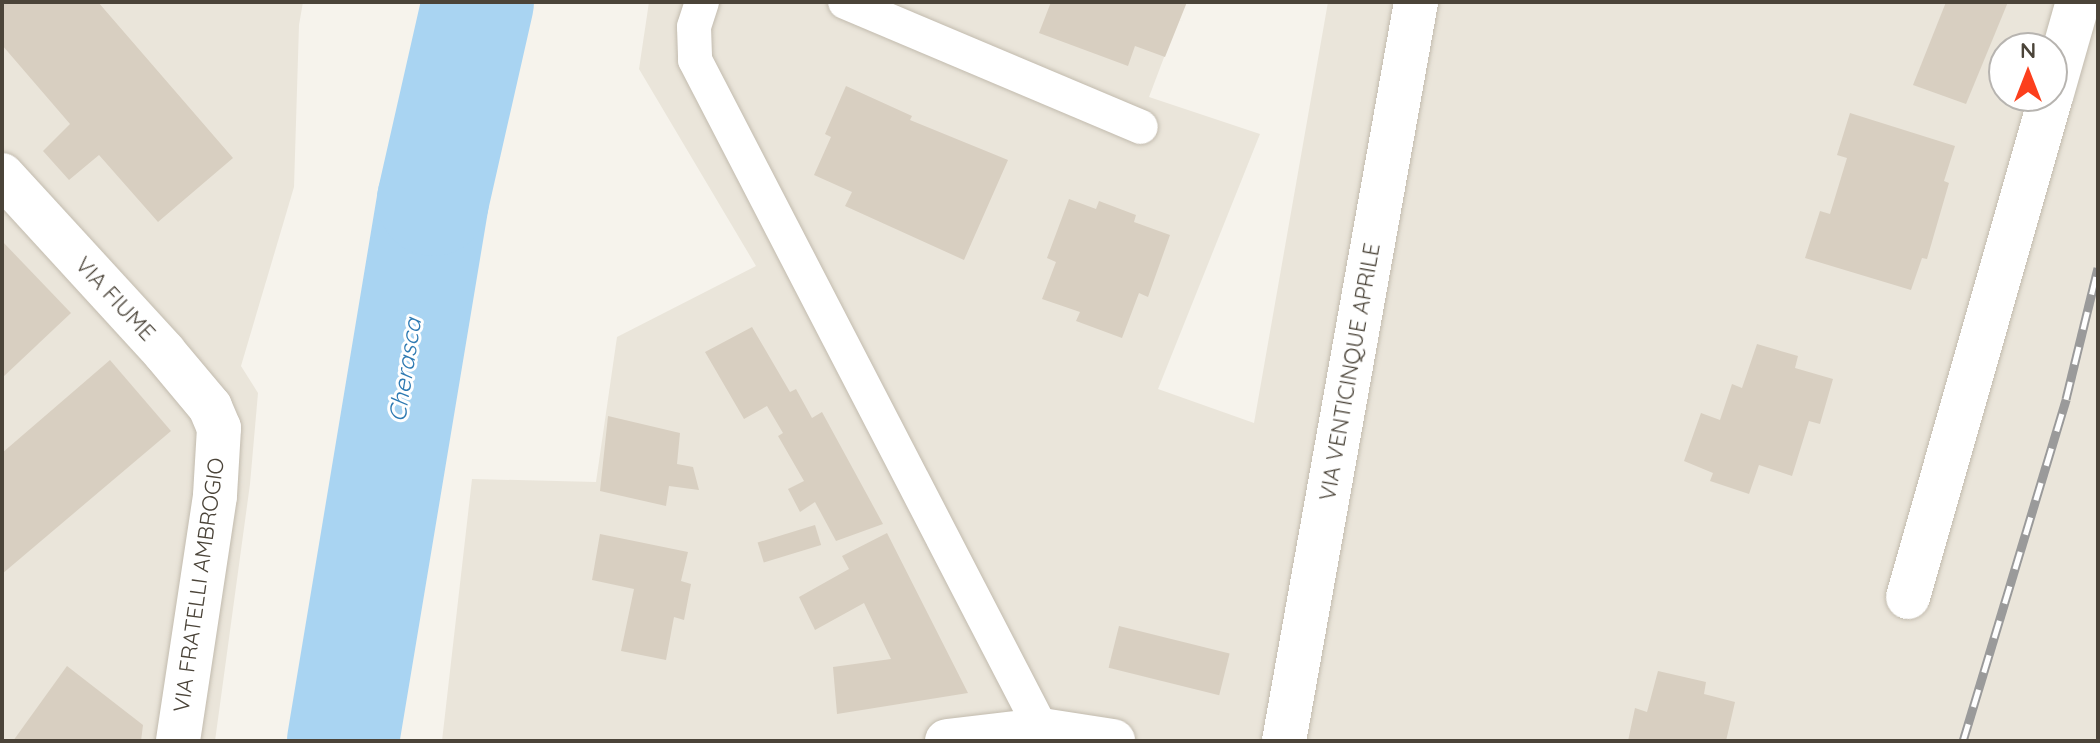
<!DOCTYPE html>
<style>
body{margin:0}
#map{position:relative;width:2100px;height:743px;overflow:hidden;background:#f6f3ec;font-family:Quicksand,sans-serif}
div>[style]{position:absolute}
.residential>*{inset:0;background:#eae5da}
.river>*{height:112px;margin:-56px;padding:0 56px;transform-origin:56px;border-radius:56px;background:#a9d4f2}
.building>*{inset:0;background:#d8cfc1;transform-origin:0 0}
.roads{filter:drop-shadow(0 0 2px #c2bbae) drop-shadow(0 0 2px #c2bbae)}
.lane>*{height:34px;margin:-17px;padding:0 17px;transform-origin:17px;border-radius:17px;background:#fff}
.street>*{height:44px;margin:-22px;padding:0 22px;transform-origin:22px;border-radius:22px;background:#fff}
.rail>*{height:9px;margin-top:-4.5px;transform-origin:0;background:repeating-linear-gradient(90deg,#fff 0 18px,#9a9a9a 0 36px);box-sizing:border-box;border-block:2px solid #9a9a9a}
span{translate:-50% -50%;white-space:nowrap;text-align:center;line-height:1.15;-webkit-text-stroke:6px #fff;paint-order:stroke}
.street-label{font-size:22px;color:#4b4439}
.water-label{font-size:24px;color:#2e7ab2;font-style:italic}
.frame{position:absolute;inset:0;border:4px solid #4b4439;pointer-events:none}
.north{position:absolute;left:1988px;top:32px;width:80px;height:80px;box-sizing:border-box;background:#fff;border:2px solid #b7b4b0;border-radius:50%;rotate:0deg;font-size:22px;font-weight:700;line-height:32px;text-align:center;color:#4b4439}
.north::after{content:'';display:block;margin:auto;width:28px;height:36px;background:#fc3f1d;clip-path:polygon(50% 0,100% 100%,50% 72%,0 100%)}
</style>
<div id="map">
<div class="residential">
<div style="clip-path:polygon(2px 2px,303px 2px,299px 25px,294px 187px,241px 366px,258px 393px,250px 484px,215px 741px,2px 741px)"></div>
<div style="clip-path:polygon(evenodd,649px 2px,1185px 2px,1149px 97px,1260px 134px,1158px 389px,1254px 423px,1328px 2px,2098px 2px,2098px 741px,442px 741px,472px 479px,596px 482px,617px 337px,756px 266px,639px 69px,649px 2px,2004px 48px,2052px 48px,2052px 96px,2004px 96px,2004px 48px)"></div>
</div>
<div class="river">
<div style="left:343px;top:741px;width:548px;rotate:-80.55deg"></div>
<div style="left:433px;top:200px;width:203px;rotate:-77.2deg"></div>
</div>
<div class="building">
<div style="clip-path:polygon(2px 2px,98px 2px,233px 158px,158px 222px,99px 155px,69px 180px,43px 151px,70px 124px,2px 45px)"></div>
<div style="clip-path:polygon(1051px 2px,1187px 2px,1165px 57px,1135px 46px,1128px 66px,1039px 33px)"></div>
<div style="clip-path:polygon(1946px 2px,2008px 2px,1966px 104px,1913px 85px)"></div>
<div style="clip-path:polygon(846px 86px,912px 116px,910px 120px,1008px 160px,964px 260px,845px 206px,852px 192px,814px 175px,831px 137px,825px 134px)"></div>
<div style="clip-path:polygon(1850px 113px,1955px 146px,1944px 181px,1949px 183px,1927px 259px,1922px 258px,1911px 290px,1805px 258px,1820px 211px,1830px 214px,1847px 158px,1837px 155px)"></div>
<div style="clip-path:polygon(1069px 199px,1096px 209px,1099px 201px,1136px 215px,1134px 222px,1170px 235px,1148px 297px,1139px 293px,1122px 338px,1076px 321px,1080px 312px,1042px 299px,1056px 262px,1047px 258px)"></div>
<div style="clip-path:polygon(2px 241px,71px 313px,2px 378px)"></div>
<div style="clip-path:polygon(752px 327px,790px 392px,796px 389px,812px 418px,822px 412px,883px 524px,836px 541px,815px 502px,800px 512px,788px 489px,804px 481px,778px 436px,783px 433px,767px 406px,744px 419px,705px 352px)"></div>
<div style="clip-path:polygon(1757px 344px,1798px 356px,1795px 368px,1833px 379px,1820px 424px,1809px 421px,1792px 476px,1759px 465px,1749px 494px,1710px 481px,1713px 473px,1684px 461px,1701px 413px,1720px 420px,1732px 384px,1742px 388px)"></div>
<div style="clip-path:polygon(110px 360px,171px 431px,2px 574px,2px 453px)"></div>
<div style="clip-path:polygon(608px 416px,680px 433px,677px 464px,693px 467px,699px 490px,669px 486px,666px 506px,600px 491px)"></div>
<div style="left:815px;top:525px;width:21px;height:60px;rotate:73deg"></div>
<div style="clip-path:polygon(887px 533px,968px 693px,837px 714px,833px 667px,891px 659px,864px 603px,815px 630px,799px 597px,849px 569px,842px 556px)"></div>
<div style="clip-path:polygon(600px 534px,688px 552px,681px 581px,691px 584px,684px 620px,674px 617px,666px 660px,621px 651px,634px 589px,592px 580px)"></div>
<div style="left:1119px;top:626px;width:114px;height:43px;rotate:14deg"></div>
<div style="clip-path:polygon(67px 666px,143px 725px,141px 741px,13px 741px)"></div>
<div style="clip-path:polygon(1658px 671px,1706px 682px,1704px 694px,1735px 702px,1726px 741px,1628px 741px,1635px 708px,1647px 712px)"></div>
</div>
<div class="roads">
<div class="lane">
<div style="left:702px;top:2px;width:26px;rotate:108deg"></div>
<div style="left:694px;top:27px;width:33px;rotate:88deg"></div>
<div style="left:695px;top:60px;width:755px;rotate:62.62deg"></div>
<div style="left:845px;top:2px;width:321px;rotate:22.9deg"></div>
</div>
<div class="street">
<div style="left:2052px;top:93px;width:95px;rotate:-74.1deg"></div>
<div style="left:2px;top:175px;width:240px;rotate:47.5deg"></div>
<div style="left:164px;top:352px;width:72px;rotate:50.1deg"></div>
<div style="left:210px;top:407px;width:23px;rotate:67deg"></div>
<div style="left:219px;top:428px;width:68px;rotate:93.4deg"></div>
<div style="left:215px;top:496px;width:248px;rotate:98.6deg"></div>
<div style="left:1908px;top:597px;width:521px;rotate:-74.07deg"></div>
<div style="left:947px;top:741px;width:96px;rotate:-6.6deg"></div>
<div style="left:1042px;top:730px;width:72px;rotate:8.8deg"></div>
<div style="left:1284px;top:741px;width:751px;rotate:-79.87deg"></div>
</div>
</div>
<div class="rail">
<div style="left:1963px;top:741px;width:357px;rotate:-73.2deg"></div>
<div style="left:2066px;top:399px;width:135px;rotate:-76.3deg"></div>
</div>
<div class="street-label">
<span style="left:115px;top:299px;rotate:47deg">VIA FIUME</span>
<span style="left:1350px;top:372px;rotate:-80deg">VIA VENTICINQUE APRILE</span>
<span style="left:199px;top:585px;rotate:-82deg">VIA FRATELLI AMBROGIO</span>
</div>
<div class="water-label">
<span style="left:405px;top:370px;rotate:-81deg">Cherasca</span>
</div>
<div class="frame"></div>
<div class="north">N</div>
</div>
